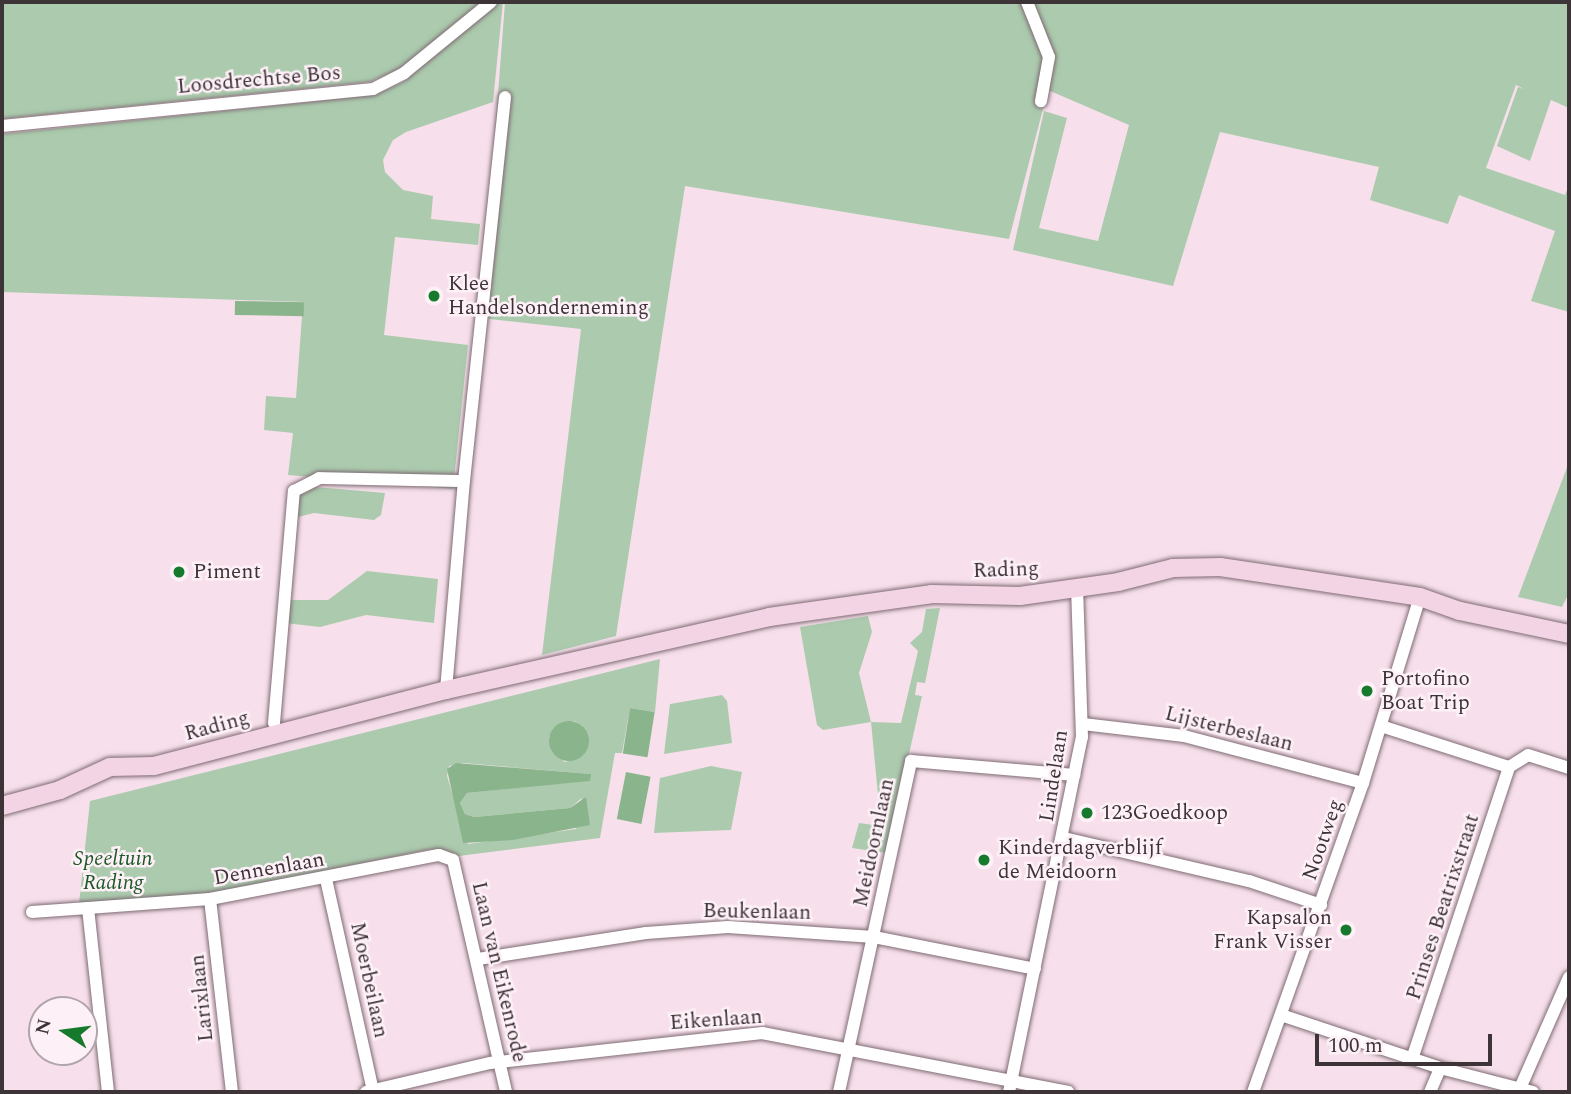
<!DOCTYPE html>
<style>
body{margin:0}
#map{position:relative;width:1571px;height:1094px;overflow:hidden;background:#f7e0eb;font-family:Spectral,serif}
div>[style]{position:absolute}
.green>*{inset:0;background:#accbae}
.water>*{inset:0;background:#8ab58c;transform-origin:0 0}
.round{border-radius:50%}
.roads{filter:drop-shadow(0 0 2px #7f6b74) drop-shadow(0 0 2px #7f6b74)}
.street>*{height:12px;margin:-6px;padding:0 6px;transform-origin:6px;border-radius:6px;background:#fff}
.secondary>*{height:18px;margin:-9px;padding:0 9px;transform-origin:9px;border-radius:9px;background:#f2d4e4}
.dots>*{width:19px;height:19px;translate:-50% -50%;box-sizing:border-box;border:4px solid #fef0f7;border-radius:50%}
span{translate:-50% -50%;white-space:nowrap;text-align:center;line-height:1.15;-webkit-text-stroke:5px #fef0f7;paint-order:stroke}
.street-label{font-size:21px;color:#3d3438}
.poi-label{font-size:21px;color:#3d3438}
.left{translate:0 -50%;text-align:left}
.right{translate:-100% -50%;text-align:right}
.park-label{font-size:21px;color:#1b5925;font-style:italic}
.frame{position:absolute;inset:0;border:4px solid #3d3438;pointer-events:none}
.north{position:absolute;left:28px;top:996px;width:70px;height:70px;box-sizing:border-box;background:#fef0f7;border:2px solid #b1a5ab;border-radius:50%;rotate:283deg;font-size:19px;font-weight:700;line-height:28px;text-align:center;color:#3d3438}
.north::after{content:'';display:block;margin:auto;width:24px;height:32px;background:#167a2c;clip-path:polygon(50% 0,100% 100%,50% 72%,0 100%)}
.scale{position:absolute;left:1315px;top:1034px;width:177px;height:32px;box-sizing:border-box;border:4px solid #3d3438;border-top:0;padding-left:9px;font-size:21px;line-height:24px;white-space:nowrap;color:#3d3438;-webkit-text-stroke:5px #fef0f7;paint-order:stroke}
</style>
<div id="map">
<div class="green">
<div style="clip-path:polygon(2px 2px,486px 2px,401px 68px,370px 82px,2px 119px)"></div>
<div style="clip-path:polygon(499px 2px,503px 2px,493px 102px,406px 132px,393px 140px,383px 160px,385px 172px,403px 190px,433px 196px,431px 219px,480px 224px,478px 245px,395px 237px,384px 335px,468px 345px,453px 489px,288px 475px,293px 433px,264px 430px,266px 396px,296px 398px,303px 302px,2px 292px,2px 134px,375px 95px,403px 82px)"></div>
<div style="clip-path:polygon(505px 2px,1569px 2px,1569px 108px,1551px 100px,1530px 161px,1497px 146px,1518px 87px,1524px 89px,1516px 85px,1486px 168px,1565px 195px,1569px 184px,1569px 312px,1531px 301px,1555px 231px,1459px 195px,1448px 224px,1370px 200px,1379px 167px,1220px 132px,1173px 286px,1013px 250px,1044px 111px,1067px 118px,1039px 228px,1098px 241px,1129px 125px,1048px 90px,1009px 239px,685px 186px,616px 636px,542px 655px,581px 329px,481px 318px)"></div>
<div style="clip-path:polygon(1569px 462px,1569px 593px,1562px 607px,1518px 597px)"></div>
<div style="clip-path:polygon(304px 486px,385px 493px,381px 515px,374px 520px,314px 513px,294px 518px,295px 501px)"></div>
<div style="clip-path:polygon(367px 571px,438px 579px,434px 623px,366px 615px,320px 627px,285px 623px,287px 600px,328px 600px)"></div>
<div style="clip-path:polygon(940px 608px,925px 683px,917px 682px,915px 695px,922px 696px,887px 853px,852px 848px,859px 823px,881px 826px,871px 722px,823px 730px,817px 725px,800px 627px,868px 616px,872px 632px,859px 673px,871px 722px,901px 723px,918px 651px,910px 643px,922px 632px,926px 609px)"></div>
<div style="clip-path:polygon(evenodd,660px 659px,655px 712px,630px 708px,622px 753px,615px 753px,600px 838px,459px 856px,433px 849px,207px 894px,79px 904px,90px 801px,660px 659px,574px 721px,583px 726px,584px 755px,565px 762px,552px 752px,549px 737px,574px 721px,660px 659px,463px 763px,590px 774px,573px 782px,467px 793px,460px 803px,465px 814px,474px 817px,570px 808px,582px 798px,576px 829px,468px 844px,447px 776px,449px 766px,463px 763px)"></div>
<div style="clip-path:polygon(722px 695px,727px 701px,732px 743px,664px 754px,670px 704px)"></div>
<div style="clip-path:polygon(711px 766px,742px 772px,731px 830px,654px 833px,660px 778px)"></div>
</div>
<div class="water">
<div style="left:235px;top:301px;width:69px;height:14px;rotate:1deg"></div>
<div style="left:630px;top:708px;width:25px;height:46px;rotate:9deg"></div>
<div class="round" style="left:549px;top:721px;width:40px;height:40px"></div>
<div style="clip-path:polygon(456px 763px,591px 774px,590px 781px,467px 793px,460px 803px,465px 814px,474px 817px,570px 808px,586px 797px,590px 825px,513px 840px,463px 843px,447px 769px)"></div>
<div style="left:626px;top:772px;width:25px;height:48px;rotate:11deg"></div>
</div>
<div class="roads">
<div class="street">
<div style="left:1027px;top:2px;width:59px;rotate:68.2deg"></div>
<div style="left:1049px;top:57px;width:45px;rotate:100.3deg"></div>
<div style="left:2px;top:126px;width:373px;rotate:-5.7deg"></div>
<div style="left:373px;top:89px;width:35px;rotate:-27deg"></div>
<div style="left:404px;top:73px;width:112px;rotate:-39.2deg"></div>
<div style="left:446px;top:690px;width:210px;rotate:-85.1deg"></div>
<div style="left:274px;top:723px;width:233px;rotate:-85.1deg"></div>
<div style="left:294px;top:491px;width:28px;rotate:-27deg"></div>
<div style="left:319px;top:478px;width:145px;rotate:1.2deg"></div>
<div style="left:464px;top:481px;width:386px;rotate:-83.9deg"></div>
<div style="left:1083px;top:724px;width:102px;rotate:6.8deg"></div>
<div style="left:1184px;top:736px;width:185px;rotate:14.7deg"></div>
<div style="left:1381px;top:726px;width:134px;rotate:17.8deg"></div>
<div style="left:1509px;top:767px;width:22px;rotate:-32deg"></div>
<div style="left:1528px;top:755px;width:43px;rotate:17.6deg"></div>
<div style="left:1064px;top:838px;width:190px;rotate:13.1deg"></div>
<div style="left:1249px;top:881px;width:76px;rotate:18.4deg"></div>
<div style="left:326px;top:879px;width:217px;rotate:77.5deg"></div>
<div style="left:210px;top:899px;width:194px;rotate:83.5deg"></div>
<div style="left:32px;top:912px;width:56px;rotate:-4.1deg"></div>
<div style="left:478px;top:959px;width:170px;rotate:-8.8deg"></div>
<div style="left:646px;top:933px;width:82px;rotate:-4.2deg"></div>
<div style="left:728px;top:927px;width:146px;rotate:3.9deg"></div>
<div style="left:874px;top:937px;width:164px;rotate:11.2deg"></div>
<div style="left:1281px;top:1015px;width:168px;rotate:18.4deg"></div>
<div style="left:1440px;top:1068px;width:96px;rotate:14.5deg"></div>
<div style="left:1412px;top:1059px;width:308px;rotate:-71.6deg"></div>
<div style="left:1521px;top:1086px;width:119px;rotate:-66.2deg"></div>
<div style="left:108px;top:1092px;width:185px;rotate:-96.2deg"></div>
<div style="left:88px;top:908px;width:122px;rotate:-4.2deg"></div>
<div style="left:210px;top:899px;width:233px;rotate:-10.9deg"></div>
<div style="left:439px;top:855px;width:15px;rotate:20deg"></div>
<div style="left:453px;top:860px;width:238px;rotate:77.1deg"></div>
<div style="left:366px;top:1092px;width:127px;rotate:-13.2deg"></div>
<div style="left:490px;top:1063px;width:274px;rotate:-6.3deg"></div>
<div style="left:762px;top:1033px;width:312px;rotate:10.9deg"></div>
<div style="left:839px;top:1092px;width:339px;rotate:-77.7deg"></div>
<div style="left:911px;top:761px;width:164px;rotate:4.9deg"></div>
<div style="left:1009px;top:1092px;width:362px;rotate:-78.4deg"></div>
<div style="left:1082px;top:737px;width:150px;rotate:-91.9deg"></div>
<div style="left:1253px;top:1092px;width:328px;rotate:-70.4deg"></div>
<div style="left:1363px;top:783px;width:195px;rotate:-73deg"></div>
<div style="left:1430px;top:1092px;width:26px;rotate:-67deg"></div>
</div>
<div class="secondary">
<div style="left:2px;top:806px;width:60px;rotate:-15.4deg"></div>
<div style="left:60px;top:790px;width:55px;rotate:-24.7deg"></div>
<div style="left:110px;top:767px;width:44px;rotate:-1.3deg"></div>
<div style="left:154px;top:766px;width:302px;rotate:-14.6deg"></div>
<div style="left:446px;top:690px;width:331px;rotate:-12.7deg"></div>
<div style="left:769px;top:617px;width:165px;rotate:-8deg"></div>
<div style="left:932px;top:594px;width:88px;rotate:1.3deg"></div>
<div style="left:1020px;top:596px;width:99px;rotate:-8.1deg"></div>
<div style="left:1118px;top:582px;width:57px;rotate:-14.3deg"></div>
<div style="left:1173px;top:568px;width:47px;rotate:-1.2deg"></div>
<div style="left:1220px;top:567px;width:202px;rotate:8.5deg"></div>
<div style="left:1420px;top:597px;width:42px;rotate:19.3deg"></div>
<div style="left:1460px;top:611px;width:111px;rotate:11.9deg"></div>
</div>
</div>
<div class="dots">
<div style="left:434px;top:296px;background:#167a2c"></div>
<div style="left:179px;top:572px;background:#167a2c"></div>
<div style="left:1367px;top:691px;background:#167a2c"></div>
<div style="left:1087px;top:813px;background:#167a2c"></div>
<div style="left:984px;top:860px;background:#167a2c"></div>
<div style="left:1346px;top:930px;background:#167a2c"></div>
</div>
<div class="street-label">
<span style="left:259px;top:80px;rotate:-5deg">Loosdrechtse Bos</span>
<span style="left:1006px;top:570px;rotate:-2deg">Rading</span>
<span style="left:217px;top:726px;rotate:-15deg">Rading</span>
<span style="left:1229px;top:729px;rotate:14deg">Lijsterbeslaan</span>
<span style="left:1054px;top:776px;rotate:-81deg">Lindelaan</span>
<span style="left:1323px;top:840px;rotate:-71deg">Nootweg</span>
<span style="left:874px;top:843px;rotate:-78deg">Meidoornlaan</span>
<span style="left:269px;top:869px;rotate:-10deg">Dennenlaan</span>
<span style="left:1443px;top:907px;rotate:-72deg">Prinses Beatrixstraat</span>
<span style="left:757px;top:912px;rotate:1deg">Beukenlaan</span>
<span style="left:499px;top:972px;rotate:77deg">Laan van Eikenrode</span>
<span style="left:369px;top:980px;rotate:78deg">Moerbeilaan</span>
<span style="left:202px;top:998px;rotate:-96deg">Larixlaan</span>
<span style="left:716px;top:1020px;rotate:-4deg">Eikenlaan</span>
</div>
<div class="poi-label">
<span class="left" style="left:448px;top:296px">Klee<br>Handelsonderneming</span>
<span class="left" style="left:193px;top:572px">Piment</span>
<span class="left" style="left:1381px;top:691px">Portofino<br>Boat Trip</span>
<span class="left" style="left:1101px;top:813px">123Goedkoop</span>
<span class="left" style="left:998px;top:860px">Kinderdagverblijf<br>de Meidoorn</span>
<span class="right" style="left:1332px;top:930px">Kapsalon<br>Frank Visser</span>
</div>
<div class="park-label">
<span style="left:113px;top:871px">Speeltuin<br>Rading</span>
</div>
<div class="frame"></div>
<div class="north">N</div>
<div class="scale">100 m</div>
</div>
